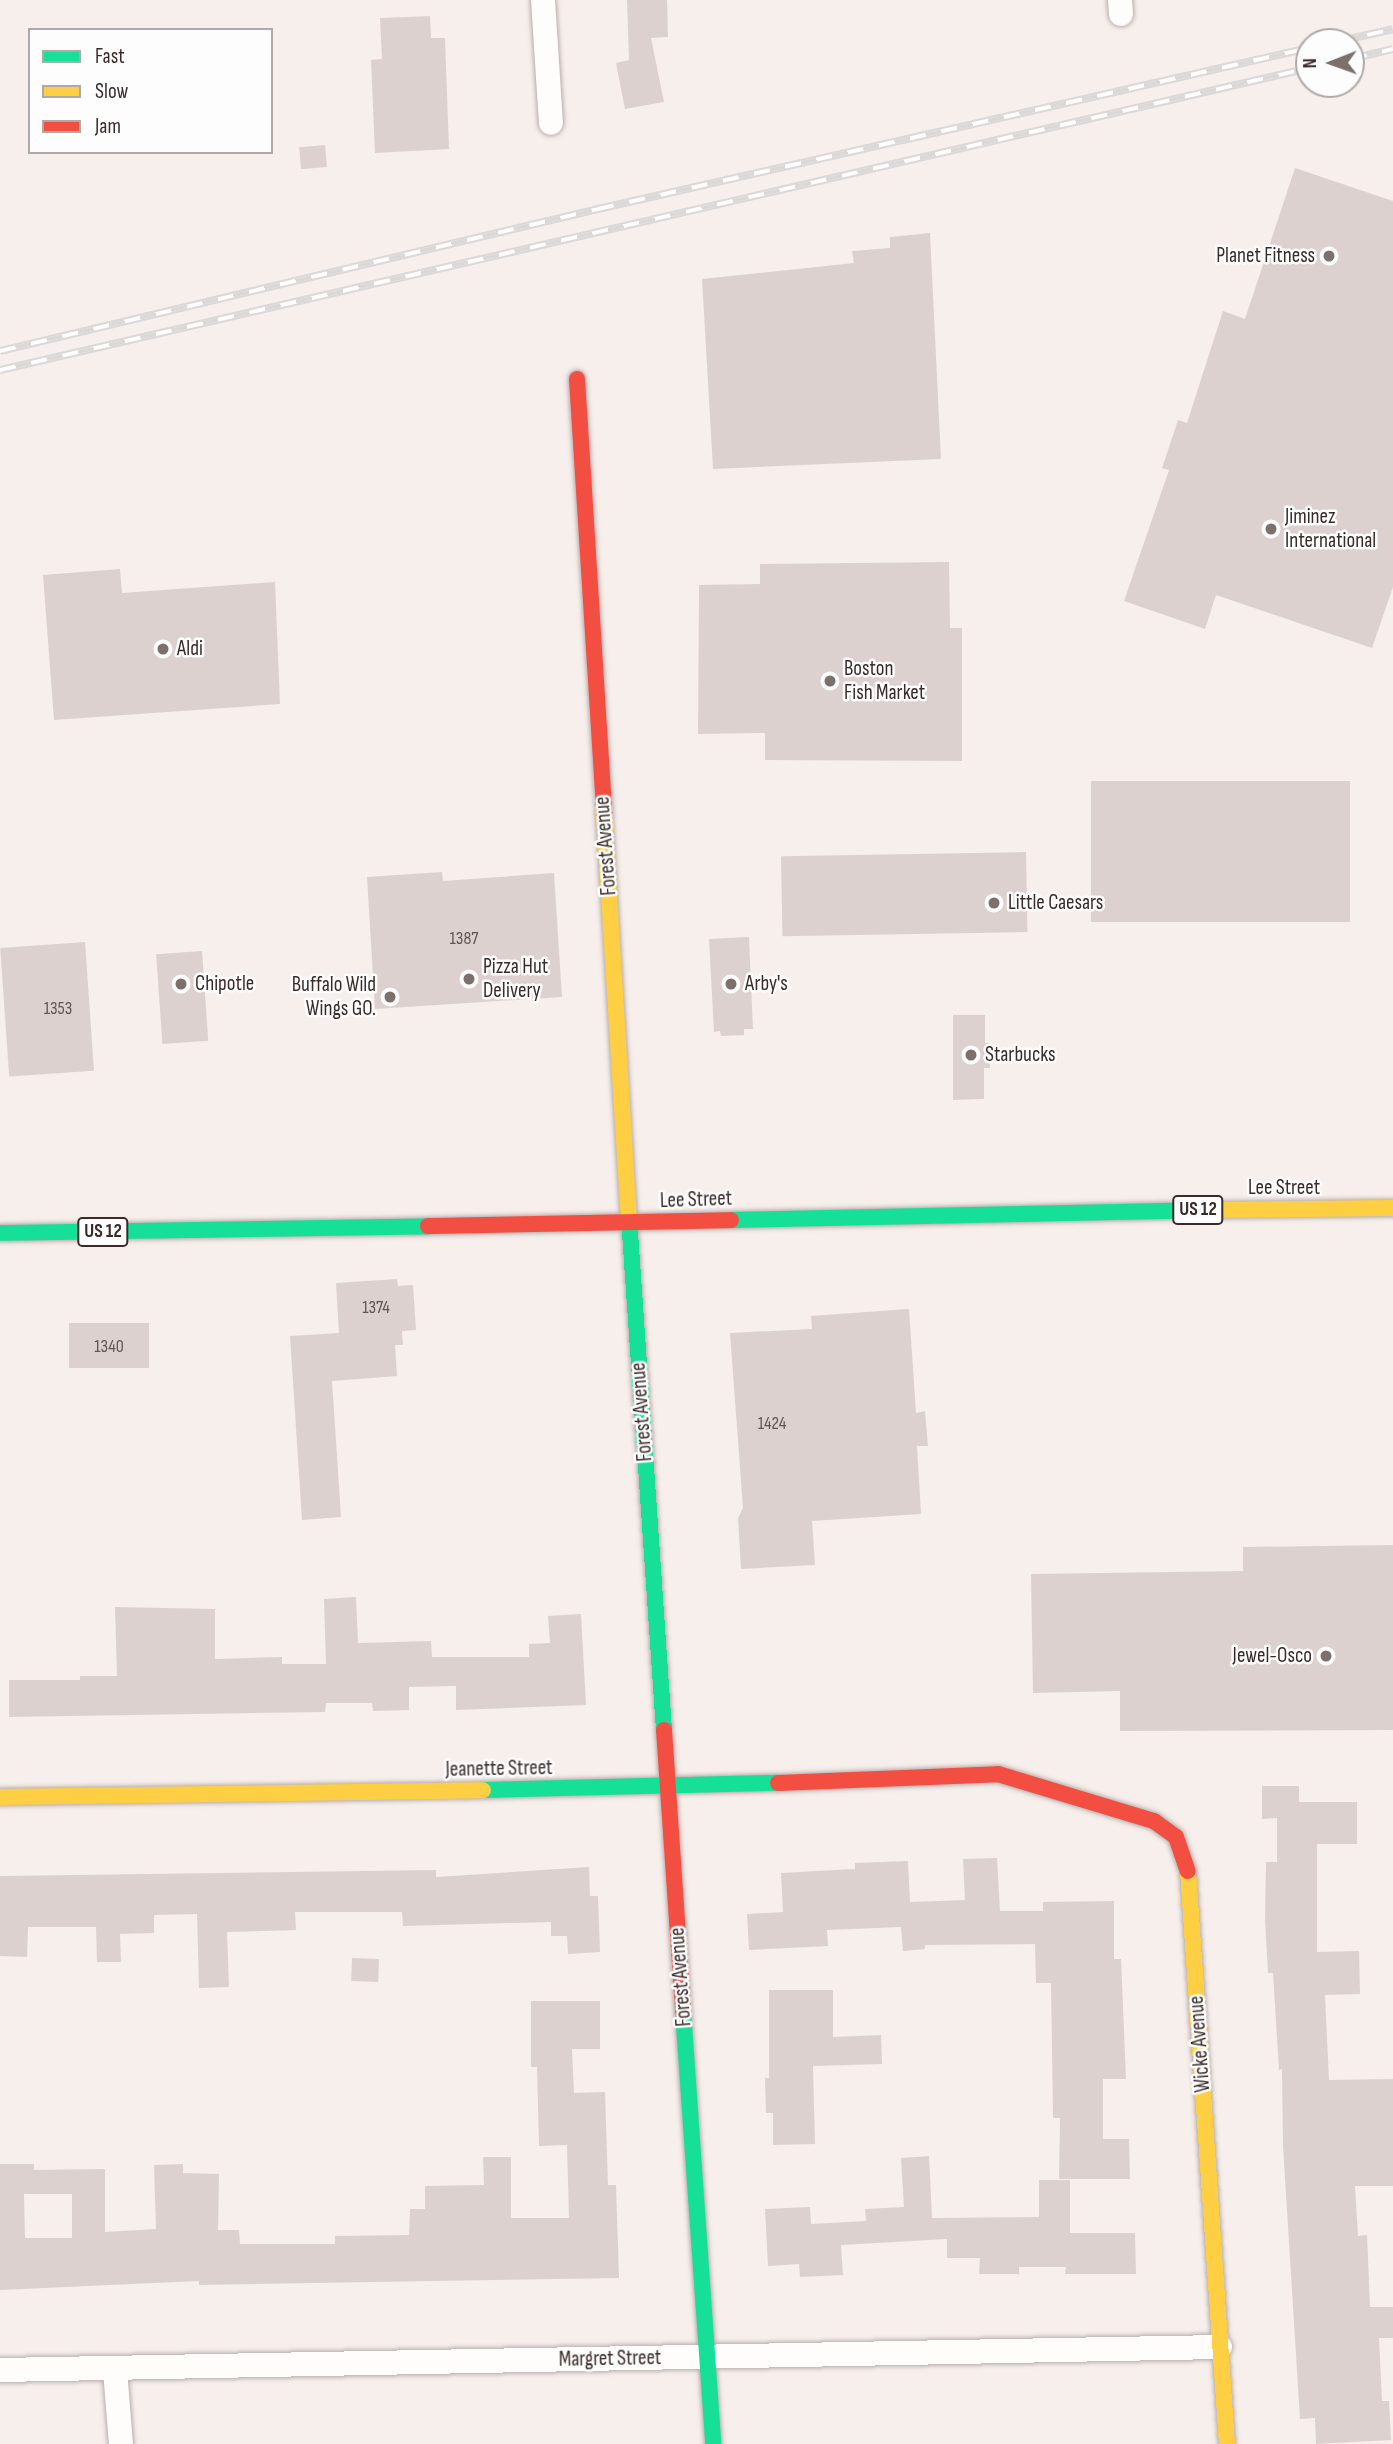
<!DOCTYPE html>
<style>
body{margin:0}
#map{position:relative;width:1393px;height:2444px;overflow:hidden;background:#f7efec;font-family:"Sofia Sans Condensed",sans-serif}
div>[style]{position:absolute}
.building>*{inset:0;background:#dcd1cf;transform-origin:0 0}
.roads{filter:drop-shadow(0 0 2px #b8aeac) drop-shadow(0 0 2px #b8aeac)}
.street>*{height:24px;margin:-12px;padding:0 12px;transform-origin:12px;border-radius:12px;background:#fefdfc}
.fast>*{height:16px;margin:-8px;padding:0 8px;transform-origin:8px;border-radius:8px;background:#16e098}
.slow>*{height:16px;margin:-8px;padding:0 8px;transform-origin:8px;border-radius:8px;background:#ffcf43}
.jam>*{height:16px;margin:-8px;padding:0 8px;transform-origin:8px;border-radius:8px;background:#f24e42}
.rail>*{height:8px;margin-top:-4px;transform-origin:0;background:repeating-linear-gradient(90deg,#fdfdfd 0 16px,#dbd8d7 0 32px);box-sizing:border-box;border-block:2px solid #dbd8d7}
.dots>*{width:19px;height:19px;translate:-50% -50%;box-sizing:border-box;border:4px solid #fdfdfd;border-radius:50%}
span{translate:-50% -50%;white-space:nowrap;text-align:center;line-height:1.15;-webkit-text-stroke:5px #fdfdfd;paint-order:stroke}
.number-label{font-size:18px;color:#625452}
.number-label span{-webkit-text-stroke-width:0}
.shield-label span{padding:2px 5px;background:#fdfdfd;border:2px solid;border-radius:5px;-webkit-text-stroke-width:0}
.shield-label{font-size:19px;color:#392b28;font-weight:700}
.poi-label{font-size:21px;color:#392b28}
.right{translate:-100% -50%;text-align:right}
.left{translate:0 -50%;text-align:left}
.street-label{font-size:21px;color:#392b28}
.legend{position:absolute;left:28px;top:28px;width:245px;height:126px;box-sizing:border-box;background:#fdfdfd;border:2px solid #afa9a8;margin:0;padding:9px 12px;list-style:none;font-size:21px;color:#392b28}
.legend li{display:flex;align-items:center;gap:14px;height:35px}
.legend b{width:35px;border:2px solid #afa9a8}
.north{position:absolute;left:1295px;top:28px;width:70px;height:70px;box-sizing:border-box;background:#fdfdfd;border:2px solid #afa9a8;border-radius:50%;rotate:269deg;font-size:19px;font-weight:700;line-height:28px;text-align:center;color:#392b28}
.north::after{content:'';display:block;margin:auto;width:24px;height:32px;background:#7c706d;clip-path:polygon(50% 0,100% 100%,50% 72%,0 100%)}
</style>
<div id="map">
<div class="building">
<div style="clip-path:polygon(627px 0,667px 0,668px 37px,651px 38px,664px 102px,625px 109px,616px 63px,629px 60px)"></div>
<div style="clip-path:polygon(430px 16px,431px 38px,445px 38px,449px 149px,375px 153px,371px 60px,382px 59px,380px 18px)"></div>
<div style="left:325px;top:145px;width:22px;height:26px;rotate:85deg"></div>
<div style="clip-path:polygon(1295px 168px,1393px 201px,1393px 587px,1372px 648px,1216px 595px,1205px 629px,1124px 601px,1169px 470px,1162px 468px,1178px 420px,1187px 423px,1223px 311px,1245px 319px)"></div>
<div style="clip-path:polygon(930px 233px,941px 459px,713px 469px,702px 279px,854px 263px,852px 251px,890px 248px,890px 237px)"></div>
<div style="clip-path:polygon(949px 562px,950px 628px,962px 628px,962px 761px,765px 760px,765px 733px,698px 734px,699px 585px,760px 584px,760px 564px)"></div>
<div style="clip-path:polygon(120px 569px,122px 593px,275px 582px,280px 704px,54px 720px,43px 575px)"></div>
<div style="left:1350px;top:781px;width:141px;height:259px;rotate:90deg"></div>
<div style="left:1026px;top:852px;width:80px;height:245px;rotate:89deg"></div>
<div style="clip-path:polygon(442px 872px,443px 881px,554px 873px,562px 997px,375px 1009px,367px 877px)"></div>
<div style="clip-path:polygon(749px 937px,753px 1029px,744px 1029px,744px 1035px,721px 1036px,720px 1031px,714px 1032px,709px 939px)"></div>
<div style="left:85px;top:942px;width:129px;height:85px;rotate:86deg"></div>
<div style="left:202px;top:951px;width:90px;height:46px;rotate:86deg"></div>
<div style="clip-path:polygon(953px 1015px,985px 1015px,985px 1043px,989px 1043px,990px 1068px,984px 1068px,984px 1099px,953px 1100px)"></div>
<div style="clip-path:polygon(397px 1279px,398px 1286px,413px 1285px,416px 1330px,402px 1331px,403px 1345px,395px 1345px,397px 1376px,332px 1381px,341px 1517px,302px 1520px,290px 1336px,339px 1333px,336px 1283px)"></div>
<div style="clip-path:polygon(909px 1309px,916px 1413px,925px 1411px,928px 1446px,917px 1446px,921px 1514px,812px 1521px,815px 1565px,741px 1569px,738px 1518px,743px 1508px,730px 1333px,812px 1329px,811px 1316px)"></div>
<div style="left:149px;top:1323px;width:45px;height:80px;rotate:90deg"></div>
<div style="clip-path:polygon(1393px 1545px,1393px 1730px,1120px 1731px,1120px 1691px,1033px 1693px,1031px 1574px,1243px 1571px,1243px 1547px)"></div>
<div style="clip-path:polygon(356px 1597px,358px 1643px,431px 1641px,432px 1657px,529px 1657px,529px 1644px,550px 1643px,548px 1616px,581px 1614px,586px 1705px,456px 1710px,456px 1686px,409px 1687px,409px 1710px,373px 1711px,372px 1703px,326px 1703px,325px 1712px,9px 1717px,9px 1680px,80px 1680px,80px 1676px,117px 1676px,115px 1607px,215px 1609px,215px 1659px,282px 1657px,282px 1664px,326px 1664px,324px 1599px)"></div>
<div style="clip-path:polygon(1262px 1786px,1299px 1786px,1299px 1802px,1357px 1802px,1357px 1844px,1317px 1844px,1317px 1952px,1359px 1951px,1360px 1994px,1325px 1995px,1329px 2080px,1393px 2079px,1393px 2186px,1355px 2186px,1358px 2236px,1367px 2235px,1370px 2307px,1393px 2307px,1393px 2338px,1379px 2338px,1382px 2401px,1389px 2401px,1391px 2440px,1316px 2444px,1315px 2418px,1300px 2419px,1283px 2146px,1282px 2069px,1279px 2070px,1273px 1973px,1268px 1973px,1265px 1920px,1266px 1862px,1277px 1862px,1277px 1818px,1262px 1819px)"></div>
<div style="clip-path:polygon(997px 1858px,1000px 1911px,1043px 1911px,1043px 1902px,1114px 1901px,1114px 1959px,1121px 1959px,1126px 2079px,1103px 2079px,1103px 2139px,1129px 2139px,1130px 2179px,1059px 2179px,1060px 2118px,1053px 2118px,1051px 1983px,1036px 1983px,1035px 1944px,925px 1945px,925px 1949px,903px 1951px,901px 1927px,827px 1930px,828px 1946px,749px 1950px,747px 1914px,783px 1912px,781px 1873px,855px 1869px,855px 1863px,908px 1861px,910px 1902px,965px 1900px,963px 1859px)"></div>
<div style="clip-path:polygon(589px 1867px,590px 1896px,598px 1896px,600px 1952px,568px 1954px,567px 1936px,551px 1936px,551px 1922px,403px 1926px,402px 1912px,295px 1912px,296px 1930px,227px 1932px,229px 1987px,199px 1988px,197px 1914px,154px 1915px,154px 1933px,120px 1934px,121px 1962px,97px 1962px,96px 1927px,28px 1927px,27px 1957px,0 1956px,0 1876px,436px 1870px,436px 1877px)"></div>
<div style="left:352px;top:1958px;width:27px;height:23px;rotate:2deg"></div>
<div style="clip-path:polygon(769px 1990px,833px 1990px,833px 2037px,881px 2035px,882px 2064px,813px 2066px,815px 2144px,773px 2145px,773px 2113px,766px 2113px,765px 2078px,769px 2078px)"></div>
<div style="clip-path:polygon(evenodd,531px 2001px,600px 2001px,600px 2049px,572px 2049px,574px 2093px,605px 2092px,608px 2185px,616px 2185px,619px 2278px,199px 2285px,199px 2281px,0 2290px,0 2164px,34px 2164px,34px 2170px,105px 2169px,105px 2232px,156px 2229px,154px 2165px,183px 2164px,183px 2173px,219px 2174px,218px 2230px,239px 2230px,240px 2244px,335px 2244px,335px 2236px,409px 2235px,410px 2209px,425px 2209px,425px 2186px,484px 2185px,483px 2157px,511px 2157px,511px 2218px,569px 2218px,567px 2145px,539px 2146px,537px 2067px,531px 2067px,531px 2001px,24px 2194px,72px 2194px,72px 2238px,25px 2238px,24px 2194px)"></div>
<div style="clip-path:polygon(929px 2156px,932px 2218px,1039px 2217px,1039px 2180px,1070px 2180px,1070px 2233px,1135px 2233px,1136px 2274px,1065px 2274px,1066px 2267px,1019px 2267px,1019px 2274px,979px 2274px,980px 2258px,947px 2258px,947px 2239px,841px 2245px,843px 2275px,800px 2277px,799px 2264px,768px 2266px,765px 2209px,810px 2207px,811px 2224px,866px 2221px,865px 2209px,904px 2207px,901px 2158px)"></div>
</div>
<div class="roads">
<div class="street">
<div style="left:543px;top:0;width:123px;rotate:86.3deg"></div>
<div style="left:1120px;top:0;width:14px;rotate:86deg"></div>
<div style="left:0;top:2370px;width:1220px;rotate:-1.08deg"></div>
<div style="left:115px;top:2370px;width:74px;rotate:85.4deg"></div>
</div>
<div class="fast">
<div style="left:629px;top:1218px;width:513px;rotate:86.09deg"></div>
<div style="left:731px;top:1220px;width:469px;rotate:-1.2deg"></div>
<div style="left:0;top:1233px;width:428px;rotate:-0.9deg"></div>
<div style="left:483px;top:1790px;width:295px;rotate:-1.4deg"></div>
<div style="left:683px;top:2011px;width:434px;rotate:86deg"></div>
</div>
<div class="slow">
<div style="left:604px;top:813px;width:406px;rotate:86.5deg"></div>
<div style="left:1200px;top:1210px;width:193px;rotate:-0.6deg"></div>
<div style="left:0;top:1797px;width:483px;rotate:-0.8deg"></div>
<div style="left:1188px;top:1871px;width:574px;rotate:86.11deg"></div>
</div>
<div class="jam">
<div style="left:577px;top:379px;width:435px;rotate:86.4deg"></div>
<div style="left:428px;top:1226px;width:303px;rotate:-1.1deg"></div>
<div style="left:664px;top:1730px;width:282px;rotate:86.1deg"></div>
<div style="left:778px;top:1783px;width:220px;rotate:-2.3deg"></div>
<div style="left:998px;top:1774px;width:163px;rotate:16.8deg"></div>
<div style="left:1154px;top:1821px;width:27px;rotate:36deg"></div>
<div style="left:1176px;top:1837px;width:36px;rotate:71deg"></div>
</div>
</div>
<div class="rail">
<div style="left:1336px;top:42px;width:58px;rotate:-12.8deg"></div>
<div style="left:1351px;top:59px;width:43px;rotate:-13.4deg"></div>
<div style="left:0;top:351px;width:615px;rotate:-13.36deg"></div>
<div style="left:598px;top:209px;width:729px;rotate:-12.76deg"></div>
<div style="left:0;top:370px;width:1343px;rotate:-12.99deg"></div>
</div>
<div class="dots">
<div style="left:1329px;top:256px;background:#7c706d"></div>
<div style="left:1271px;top:529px;background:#7c706d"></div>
<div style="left:163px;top:649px;background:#7c706d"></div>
<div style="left:830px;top:681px;background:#7c706d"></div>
<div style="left:994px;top:903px;background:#7c706d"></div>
<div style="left:469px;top:979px;background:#7c706d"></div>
<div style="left:181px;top:984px;background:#7c706d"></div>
<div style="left:731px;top:984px;background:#7c706d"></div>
<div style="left:390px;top:997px;background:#7c706d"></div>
<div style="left:971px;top:1055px;background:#7c706d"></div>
<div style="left:1326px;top:1656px;background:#7c706d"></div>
</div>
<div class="number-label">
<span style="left:464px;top:939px">1387</span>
<span style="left:58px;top:1009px">1353</span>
<span style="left:376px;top:1308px">1374</span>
<span style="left:109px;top:1347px">1340</span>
<span style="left:772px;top:1424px">1424</span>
</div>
<div class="shield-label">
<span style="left:1198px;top:1210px">US 12</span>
<span style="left:103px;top:1232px">US 12</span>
</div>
<div class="poi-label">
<span class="right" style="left:1315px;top:256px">Planet Fitness</span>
<span class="left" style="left:1285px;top:529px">Jiminez<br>International</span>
<span class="left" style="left:177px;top:649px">Aldi</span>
<span class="left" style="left:844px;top:681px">Boston<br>Fish Market</span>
<span class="left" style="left:1008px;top:903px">Little Caesars</span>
<span class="left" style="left:483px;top:979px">Pizza Hut<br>Delivery</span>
<span class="left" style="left:195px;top:984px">Chipotle</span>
<span class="left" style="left:745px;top:984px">Arby's</span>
<span class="right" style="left:376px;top:997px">Buffalo Wild<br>Wings GO.</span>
<span class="left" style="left:985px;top:1055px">Starbucks</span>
<span class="right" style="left:1312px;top:1656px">Jewel-Osco</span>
</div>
<div class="street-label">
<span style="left:606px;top:846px;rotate:-94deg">Forest Avenue</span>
<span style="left:1284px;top:1188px">Lee Street</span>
<span style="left:696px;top:1200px;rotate:-2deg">Lee Street</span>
<span style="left:642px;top:1412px;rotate:-94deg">Forest Avenue</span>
<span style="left:499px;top:1769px;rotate:-1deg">Jeanette Street</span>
<span style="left:681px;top:1977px;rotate:-94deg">Forest Avenue</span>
<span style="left:1200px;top:2044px;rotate:-94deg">Wicke Avenue</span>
<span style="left:610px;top:2359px;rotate:-1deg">Margret Street</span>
</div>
<ul class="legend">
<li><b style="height:9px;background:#16e098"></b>Fast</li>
<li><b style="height:9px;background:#ffcf43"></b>Slow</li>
<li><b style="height:9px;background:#f24e42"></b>Jam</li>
</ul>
<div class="north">N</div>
</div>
